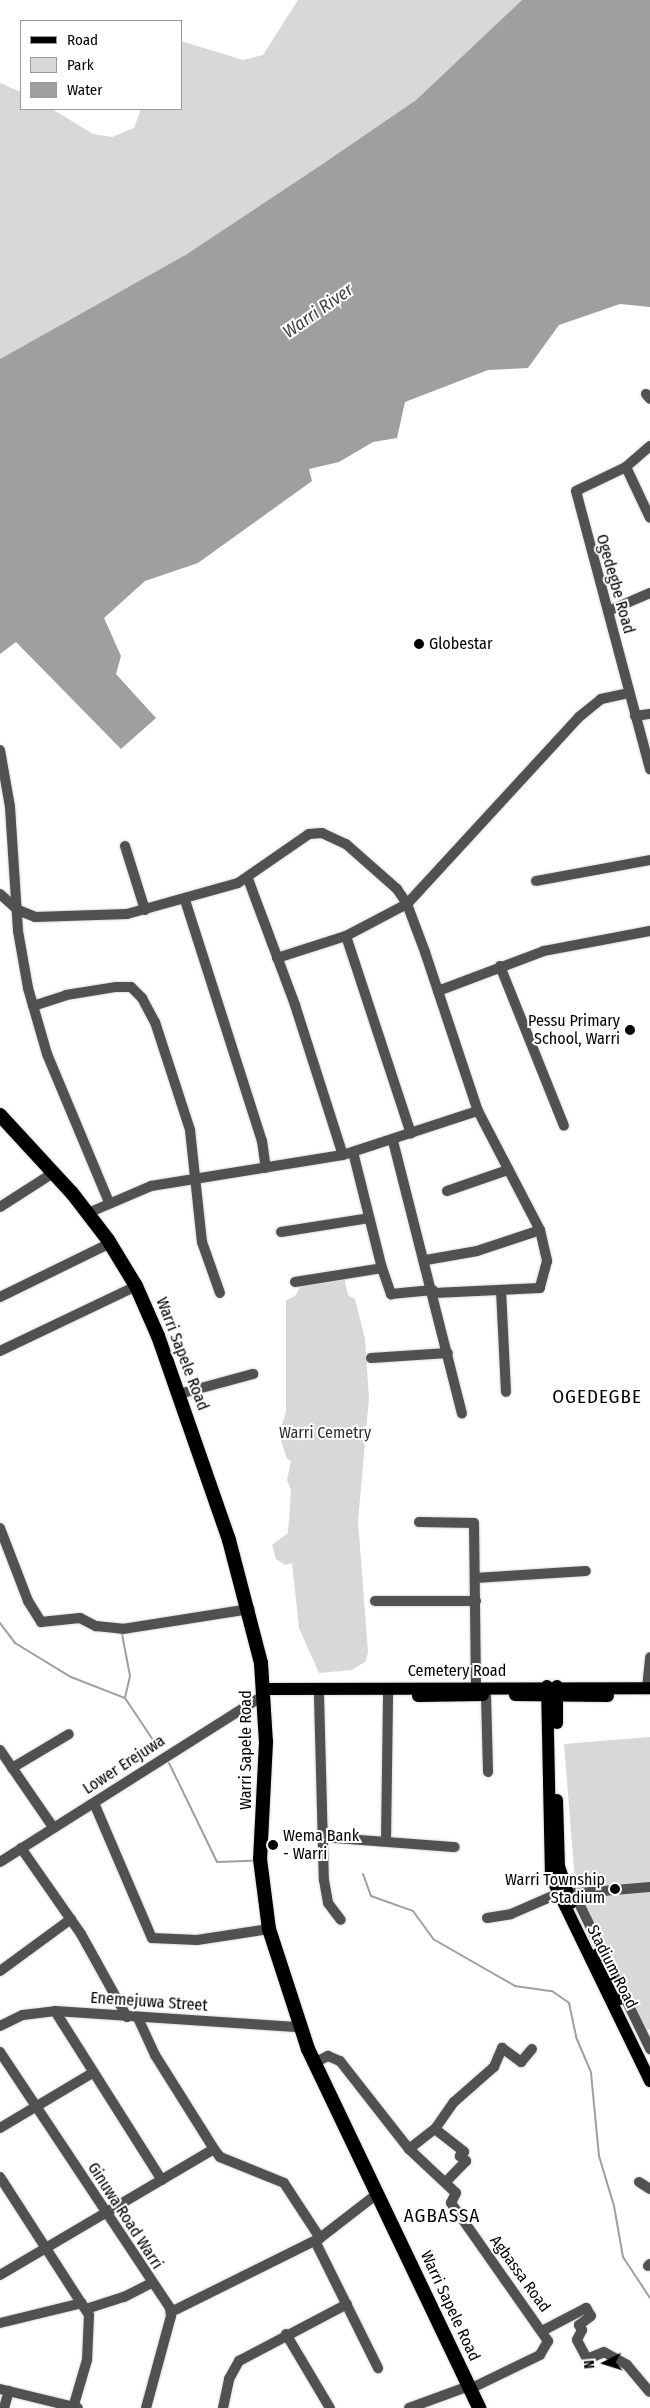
<!DOCTYPE html>
<style>
body{margin:0}
#map{position:relative;width:650px;height:2408px;overflow:hidden;background:#fff;font-family:"Fira Sans Condensed",sans-serif}
div>[style]{position:absolute}
.green>*{inset:0;background:#d8d8d8}
.water>*{inset:0;background:#9f9f9f}
.stream>*{height:2px;margin:-1px;padding:0 1px;transform-origin:1px;border-radius:1px;background:#9f9f9f}
.roads{filter:drop-shadow(0 0 1px #dbdbdb) drop-shadow(0 0 1px #dbdbdb)}
.minor>*{height:10px;margin:-5px;padding:0 5px;transform-origin:5px;border-radius:5px;background:#515151}
.major>*{height:12px;margin:-6px;padding:0 6px;transform-origin:6px;border-radius:6px;background:#000}
.highway>*{height:14px;margin:-7px;padding:0 7px;transform-origin:7px;border-radius:7px;background:#000}
.dots>*{width:14px;height:14px;translate:-50% -50%;box-sizing:border-box;border:2px solid #fff;border-radius:50%}
span{translate:-50% -50%;white-space:nowrap;text-align:center;line-height:1.15;-webkit-text-stroke:4px #fff;paint-order:stroke}
.street-label{font-size:16px;color:#000}
.poi-label{font-size:16px;color:#000}
.left{translate:0 -50%;text-align:left}
.right{translate:-100% -50%;text-align:right}
.park-label{font-size:16px;color:#2f2f2f}
.water-label{font-size:18px;color:#404040;font-style:italic}
.quarter-label{font-size:19px;color:#000;letter-spacing:1px}
.legend{position:absolute;left:20px;top:20px;width:162px;height:90px;box-sizing:border-box;background:#fff;border:1px solid #999;margin:0;padding:6px 9px;list-style:none;font-size:15px;color:#000}
.legend li{display:flex;align-items:center;gap:10px;height:25px}
.legend b{width:25px;border:1px solid #999}
.north{position:absolute;left:580px;top:2338px;width:50px;height:50px;-webkit-text-stroke:4px #fff;paint-order:stroke;rotate:265deg;font-size:14px;font-weight:700;line-height:20px;text-align:center;color:#000}
.north::after{content:'';display:block;margin:auto;width:18px;height:22px;background:#000;clip-path:polygon(50% 0,100% 100%,50% 72%,0 100%)}
</style>
<div id="map">
<div class="green">
<div style="clip-path:polygon(298px 0,522px 0,416px 100px,321px 165px,187px 254px,0 359px,0 83px,21px 92px,21px 109px,52px 109px,93px 134px,112px 137px,134px 128px,141px 109px,181px 109px,181px 41px,243px 60px,263px 55px)"></div>
<div style="clip-path:polygon(344px 1277px,348px 1295px,355px 1299px,365px 1339px,369px 1398px,358px 1521px,368px 1652px,366px 1661px,352px 1670px,319px 1673px,299px 1628px,292px 1563px,285px 1565px,276px 1559px,272px 1545px,288px 1533px,291px 1490px,287px 1480px,291px 1461px,287px 1459px,279px 1434px,286px 1412px,286px 1300px,295px 1296px,302px 1284px)"></div>
<div style="clip-path:polygon(650px 1737px,650px 2029px,646px 2031px,575px 1881px,564px 1744px)"></div>
</div>
<div class="water">
<div style="clip-path:polygon(522px 0,650px 0,650px 307px,620px 304px,559px 325px,528px 368px,488px 370px,405px 402px,397px 438px,373px 442px,339px 462px,309px 469px,312px 481px,198px 563px,145px 581px,104px 618px,121px 656px,116px 674px,156px 718px,121px 749px,16px 642px,0 654px,0 359px,187px 254px,321px 165px,416px 100px)"></div>
</div>
<div class="stream">
<div style="left:0;top:1623px;width:25px;rotate:53deg"></div>
<div style="left:15px;top:1643px;width:66px;rotate:31.3deg"></div>
<div style="left:71px;top:1677px;width:58px;rotate:21.3deg"></div>
<div style="left:125px;top:1698px;width:61px;rotate:56.3deg"></div>
<div style="left:122px;top:1634px;width:43px;rotate:79.2deg"></div>
<div style="left:130px;top:1676px;width:23px;rotate:103deg"></div>
<div style="left:169px;top:1763px;width:110px;rotate:64.1deg"></div>
<div style="left:217px;top:1862px;width:35px;rotate:-2deg"></div>
<div style="left:363px;top:1874px;width:23px;rotate:70deg"></div>
<div style="left:371px;top:1896px;width:45px;rotate:19.7deg"></div>
<div style="left:413px;top:1911px;width:34px;rotate:54deg"></div>
<div style="left:433px;top:1939px;width:95px;rotate:29.8deg"></div>
<div style="left:515px;top:1986px;width:37px;rotate:8deg"></div>
<div style="left:552px;top:1991px;width:21px;rotate:35deg"></div>
<div style="left:569px;top:2003px;width:35px;rotate:78deg"></div>
<div style="left:576px;top:2037px;width:39px;rotate:67deg"></div>
<div style="left:591px;top:2073px;width:83px;rotate:84.5deg"></div>
<div style="left:599px;top:2156px;width:52px;rotate:73.3deg"></div>
<div style="left:614px;top:2206px;width:52px;rotate:80deg"></div>
<div style="left:623px;top:2257px;width:49px;rotate:56.6deg"></div>
</div>
<div class="roads">
<div class="minor">
<div style="left:646px;top:394px;width:6px;rotate:51deg"></div>
<div style="left:650px;top:446px;width:32px;rotate:139deg"></div>
<div style="left:626px;top:467px;width:55px;rotate:154.4deg"></div>
<div style="left:576px;top:491px;width:288px;rotate:75.1deg"></div>
<div style="left:626px;top:467px;width:56px;rotate:64.8deg"></div>
<div style="left:608px;top:611px;width:46px;rotate:-23.2deg"></div>
<div style="left:635px;top:716px;width:15px;rotate:-8deg"></div>
<div style="left:0;top:750px;width:58px;rotate:80deg"></div>
<div style="left:10px;top:807px;width:124px;rotate:86.3deg"></div>
<div style="left:18px;top:931px;width:58px;rotate:80deg"></div>
<div style="left:28px;top:988px;width:69px;rotate:73.9deg"></div>
<div style="left:47px;top:1054px;width:160px;rotate:67.3deg"></div>
<div style="left:125px;top:846px;width:67px;rotate:72.6deg"></div>
<div style="left:248px;top:879px;width:134px;rotate:69.5deg"></div>
<div style="left:295px;top:1005px;width:157px;rotate:72.3deg"></div>
<div style="left:536px;top:881px;width:116px;rotate:-10.4deg"></div>
<div style="left:0;top:894px;width:24px;rotate:42deg"></div>
<div style="left:18px;top:910px;width:18px;rotate:22deg"></div>
<div style="left:35px;top:917px;width:92px;rotate:-1.9deg"></div>
<div style="left:127px;top:914px;width:115px;rotate:-15.6deg"></div>
<div style="left:238px;top:883px;width:86px;rotate:-34.6deg"></div>
<div style="left:309px;top:834px;width:13px;rotate:-4deg"></div>
<div style="left:322px;top:833px;width:26px;rotate:25deg"></div>
<div style="left:346px;top:844px;width:68px;rotate:41.4deg"></div>
<div style="left:397px;top:889px;width:18px;rotate:56deg"></div>
<div style="left:407px;top:904px;width:51px;rotate:69.4deg"></div>
<div style="left:425px;top:952px;width:168px;rotate:71.6deg"></div>
<div style="left:478px;top:1111px;width:134px;rotate:62.5deg"></div>
<div style="left:540px;top:1230px;width:32px;rotate:77deg"></div>
<div style="left:547px;top:1261px;width:28px;rotate:105deg"></div>
<div style="left:540px;top:1288px;width:106px;rotate:177.3deg"></div>
<div style="left:185px;top:900px;width:253px;rotate:72.3deg"></div>
<div style="left:262px;top:1141px;width:27px;rotate:82deg"></div>
<div style="left:346px;top:936px;width:208px;rotate:71.8deg"></div>
<div style="left:277px;top:958px;width:72px;rotate:-17.7deg"></div>
<div style="left:346px;top:936px;width:69px;rotate:-27.7deg"></div>
<div style="left:407px;top:904px;width:254px;rotate:-47.4deg"></div>
<div style="left:579px;top:717px;width:28px;rotate:-39deg"></div>
<div style="left:601px;top:699px;width:29px;rotate:-12deg"></div>
<div style="left:500px;top:966px;width:172px;rotate:68.2deg"></div>
<div style="left:438px;top:991px;width:113px;rotate:-20.7deg"></div>
<div style="left:544px;top:951px;width:108px;rotate:-10.7deg"></div>
<div style="left:33px;top:1006px;width:35px;rotate:-18deg"></div>
<div style="left:66px;top:995px;width:51px;rotate:-9.1deg"></div>
<div style="left:116px;top:987px;width:15px"></div>
<div style="left:131px;top:987px;width:16px;rotate:45deg"></div>
<div style="left:142px;top:998px;width:27px;rotate:62deg"></div>
<div style="left:155px;top:1022px;width:114px;rotate:72deg"></div>
<div style="left:190px;top:1130px;width:113px;rotate:83.9deg"></div>
<div style="left:202px;top:1242px;width:54px;rotate:70.6deg"></div>
<div style="left:393px;top:1141px;width:281px;rotate:75.8deg"></div>
<div style="left:353px;top:1152px;width:120px;rotate:76deg"></div>
<div style="left:447px;top:1191px;width:65px;rotate:-19deg"></div>
<div style="left:0;top:1207px;width:63px;rotate:-32.7deg"></div>
<div style="left:88px;top:1213px;width:69px;rotate:-23.2deg"></div>
<div style="left:151px;top:1186px;width:194px;rotate:-9.2deg"></div>
<div style="left:343px;top:1155px;width:142px;rotate:-18.1deg"></div>
<div style="left:281px;top:1232px;width:89px;rotate:-9deg"></div>
<div style="left:426px;top:1260px;width:52px;rotate:-10deg"></div>
<div style="left:477px;top:1251px;width:66px;rotate:-18.4deg"></div>
<div style="left:295px;top:1282px;width:88px;rotate:-9.1deg"></div>
<div style="left:382px;top:1268px;width:28px;rotate:71deg"></div>
<div style="left:391px;top:1294px;width:42px;rotate:-5.4deg"></div>
<div style="left:501px;top:1290px;width:102px;rotate:87.2deg"></div>
<div style="left:0;top:1297px;width:123px;rotate:-26.1deg"></div>
<div style="left:0;top:1351px;width:151px;rotate:-25.5deg"></div>
<div style="left:371px;top:1358px;width:77px;rotate:-3.7deg"></div>
<div style="left:179px;top:1394px;width:77px;rotate:-15.1deg"></div>
<div style="left:419px;top:1522px;width:55px;rotate:1deg"></div>
<div style="left:474px;top:1523px;width:164px;rotate:89.3deg"></div>
<div style="left:0;top:1528px;width:78px;rotate:69deg"></div>
<div style="left:28px;top:1601px;width:25px;rotate:58deg"></div>
<div style="left:41px;top:1622px;width:39px;rotate:-6deg"></div>
<div style="left:80px;top:1618px;width:18px;rotate:27deg"></div>
<div style="left:96px;top:1626px;width:27px;rotate:6deg"></div>
<div style="left:123px;top:1629px;width:128px;rotate:-9deg"></div>
<div style="left:475px;top:1578px;width:111px;rotate:-3.6deg"></div>
<div style="left:375px;top:1601px;width:101px"></div>
<div style="left:647px;top:1688px;width:31px;rotate:-84deg"></div>
<div style="left:319px;top:1695px;width:185px;rotate:88.5deg"></div>
<div style="left:324px;top:1880px;width:23px;rotate:80deg"></div>
<div style="left:328px;top:1903px;width:21px;rotate:53deg"></div>
<div style="left:486px;top:1695px;width:77px;rotate:88.5deg"></div>
<div style="left:0;top:1750px;width:93px;rotate:55.5deg"></div>
<div style="left:12px;top:1768px;width:66px;rotate:-30.8deg"></div>
<div style="left:94px;top:1803px;width:147px;rotate:66.8deg"></div>
<div style="left:152px;top:1938px;width:45px;rotate:2.5deg"></div>
<div style="left:197px;top:1940px;width:73px;rotate:-8.7deg"></div>
<div style="left:321px;top:1837px;width:134px;rotate:4.3deg"></div>
<div style="left:386px;top:1841px;width:146px;rotate:-89.2deg"></div>
<div style="left:21px;top:1848px;width:105px;rotate:55.1deg"></div>
<div style="left:81px;top:1934px;width:95px;rotate:61deg"></div>
<div style="left:0;top:1862px;width:312px;rotate:-32.3deg"></div>
<div style="left:574px;top:1893px;width:174px;rotate:64deg"></div>
<div style="left:568px;top:1894px;width:82px;rotate:-4.9deg"></div>
<div style="left:487px;top:1918px;width:24px;rotate:-9deg"></div>
<div style="left:511px;top:1914px;width:50px;rotate:-23.5deg"></div>
<div style="left:0;top:1971px;width:88px;rotate:-36.2deg"></div>
<div style="left:55px;top:2011px;width:200px;rotate:57.7deg"></div>
<div style="left:138px;top:2018px;width:41px;rotate:65.3deg"></div>
<div style="left:155px;top:2055px;width:111px;rotate:57.9deg"></div>
<div style="left:214px;top:2149px;width:10px;rotate:53deg"></div>
<div style="left:220px;top:2157px;width:69px;rotate:22.1deg"></div>
<div style="left:284px;top:2183px;width:66px;rotate:56.8deg"></div>
<div style="left:0;top:2026px;width:25px;rotate:-26deg"></div>
<div style="left:23px;top:2015px;width:32px;rotate:-7deg"></div>
<div style="left:55px;top:2011px;width:245px;rotate:3.8deg"></div>
<div style="left:0;top:2052px;width:307px;rotate:56.4deg"></div>
<div style="left:170px;top:2308px;width:8px;rotate:83deg"></div>
<div style="left:171px;top:2316px;width:95px;rotate:105.2deg"></div>
<div style="left:314px;top:2063px;width:16px;rotate:-27deg"></div>
<div style="left:328px;top:2056px;width:13px;rotate:23deg"></div>
<div style="left:340px;top:2061px;width:112px;rotate:51.9deg"></div>
<div style="left:409px;top:2149px;width:64px;rotate:43.1deg"></div>
<div style="left:456px;top:2193px;width:11px;rotate:117deg"></div>
<div style="left:451px;top:2203px;width:169px;rotate:54.9deg"></div>
<div style="left:548px;top:2341px;width:16px;rotate:120deg"></div>
<div style="left:540px;top:2355px;width:78px;rotate:154.1deg"></div>
<div style="left:0;top:2128px;width:109px;rotate:-30.8deg"></div>
<div style="left:435px;top:2129px;width:37px;rotate:38deg"></div>
<div style="left:464px;top:2152px;width:6px;rotate:135deg"></div>
<div style="left:460px;top:2156px;width:8px;rotate:40deg"></div>
<div style="left:466px;top:2161px;width:29px;rotate:134deg"></div>
<div style="left:409px;top:2149px;width:33px;rotate:-38deg"></div>
<div style="left:435px;top:2129px;width:33px;rotate:-55deg"></div>
<div style="left:454px;top:2102px;width:53px;rotate:-41.2deg"></div>
<div style="left:494px;top:2067px;width:21px;rotate:-67deg"></div>
<div style="left:502px;top:2048px;width:24px;rotate:36deg"></div>
<div style="left:521px;top:2062px;width:17px;rotate:-50deg"></div>
<div style="left:0;top:2177px;width:164px;rotate:57.2deg"></div>
<div style="left:89px;top:2315px;width:45px;rotate:92.5deg"></div>
<div style="left:87px;top:2360px;width:50px;rotate:106.3deg"></div>
<div style="left:639px;top:2182px;width:13px;rotate:32deg"></div>
<div style="left:315px;top:2241px;width:142px;rotate:63.6deg"></div>
<div style="left:648px;top:2266px;width:3px;rotate:-45deg"></div>
<div style="left:0;top:2275px;width:248px;rotate:-30.5deg"></div>
<div style="left:86px;top:2309px;width:40px;rotate:-18deg"></div>
<div style="left:124px;top:2297px;width:30px;rotate:-27deg"></div>
<div style="left:171px;top:2312px;width:166px;rotate:-26.4deg"></div>
<div style="left:320px;top:2238px;width:72px;rotate:-37.7deg"></div>
<div style="left:0;top:2323px;width:84px;rotate:-13.7deg"></div>
<div style="left:542px;top:2331px;width:50px;rotate:-27.6deg"></div>
<div style="left:586px;top:2308px;width:9px;rotate:58deg"></div>
<div style="left:591px;top:2316px;width:15px;rotate:143deg"></div>
<div style="left:579px;top:2325px;width:6px;rotate:59deg"></div>
<div style="left:582px;top:2330px;width:11px;rotate:117deg"></div>
<div style="left:577px;top:2340px;width:21px;rotate:62deg"></div>
<div style="left:587px;top:2359px;width:18px;rotate:-22deg"></div>
<div style="left:604px;top:2352px;width:26px;rotate:29deg"></div>
<div style="left:627px;top:2365px;width:35px;rotate:50deg"></div>
<div style="left:286px;top:2334px;width:86px;rotate:59.3deg"></div>
<div style="left:0;top:2389px;width:80px;rotate:13.7deg"></div>
<div style="left:4px;top:2408px;width:18px;rotate:-74deg"></div>
<div style="left:223px;top:2408px;width:30px;rotate:-78deg"></div>
<div style="left:229px;top:2379px;width:21px;rotate:-61deg"></div>
<div style="left:239px;top:2361px;width:122px;rotate:-27.8deg"></div>
<div style="left:409px;top:2408px;width:64px;rotate:-20.1deg"></div>
</div>
<div class="major">
<div style="left:547px;top:1686px;width:191px;rotate:88.8deg"></div>
<div style="left:551px;top:1877px;width:227px;rotate:64.1deg"></div>
<div style="left:557px;top:1686px;width:37px;rotate:90deg"></div>
<div style="left:264px;top:1689px;width:386px;rotate:-0.1deg"></div>
<div style="left:515px;top:1695px;width:93px;rotate:0.6deg"></div>
<div style="left:418px;top:1696px;width:65px;rotate:-0.9deg"></div>
<div style="left:557px;top:1800px;width:66px;rotate:88.3deg"></div>
<div style="left:559px;top:1866px;width:39px;rotate:72deg"></div>
<div style="left:598px;top:1954px;width:50px;rotate:63.9deg"></div>
</div>
<div class="highway">
<div style="left:0;top:1115px;width:106px;rotate:47.3deg"></div>
<div style="left:72px;top:1193px;width:59px;rotate:52.5deg"></div>
<div style="left:108px;top:1240px;width:54px;rotate:58.7deg"></div>
<div style="left:136px;top:1286px;width:55px;rotate:66.3deg"></div>
<div style="left:158px;top:1336px;width:216px;rotate:70.8deg"></div>
<div style="left:229px;top:1540px;width:127px;rotate:75.4deg"></div>
<div style="left:261px;top:1663px;width:79px;rotate:86.4deg"></div>
<div style="left:266px;top:1742px;width:117px;rotate:92.9deg"></div>
<div style="left:260px;top:1859px;width:71px;rotate:82.7deg"></div>
<div style="left:269px;top:1929px;width:126px;rotate:72deg"></div>
<div style="left:308px;top:2049px;width:398px;rotate:64.5deg"></div>
</div>
</div>
<div class="dots">
<div style="left:419px;top:644px;background:#000"></div>
<div style="left:630px;top:1030px;background:#000"></div>
<div style="left:273px;top:1845px;background:#000"></div>
<div style="left:615px;top:1889px;background:#000"></div>
</div>
<div class="street-label">
<span style="left:615px;top:584px;rotate:74deg">Ogedegbe Road</span>
<span style="left:182px;top:1354px;rotate:69deg">Warri Sapele Road</span>
<span style="left:457px;top:1671px">Cemetery Road</span>
<span style="left:246px;top:1750px;rotate:-90deg">Warri Sapele Road</span>
<span style="left:124px;top:1765px;rotate:-33deg">Lower Erejuwa</span>
<span style="left:612px;top:1967px;rotate:63deg">Stadium Road</span>
<span style="left:149px;top:2002px;rotate:4deg">Enemejuwa Street</span>
<span style="left:125px;top:2216px;rotate:57deg">Ginuwa Road Warri</span>
<span style="left:520px;top:2274px;rotate:54deg">Agbassa Road</span>
<span style="left:450px;top:2306px;rotate:65deg">Warri Sapele Road</span>
</div>
<div class="poi-label">
<span class="left" style="left:429px;top:644px">Globestar</span>
<span class="right" style="left:620px;top:1030px">Pessu Primary<br>School, Warri</span>
<span class="left" style="left:283px;top:1845px">Wema Bank<br>- Warri</span>
<span class="right" style="left:605px;top:1889px">Warri Township<br>Stadium</span>
</div>
<div class="park-label">
<span style="left:325px;top:1433px">Warri Cemetry</span>
</div>
<div class="water-label">
<span style="left:318px;top:311px;rotate:-35deg">Warri River</span>
</div>
<div class="quarter-label">
<span style="left:597px;top:1397px">OGEDEGBE</span>
<span style="left:442px;top:2216px">AGBASSA</span>
</div>
<ul class="legend">
<li><b style="height:6px;background:#000"></b>Road</li>
<li><b style="height:14px;background:#d8d8d8"></b>Park</li>
<li><b style="height:14px;background:#9f9f9f"></b>Water</li>
</ul>
<div class="north">N</div>
</div>
